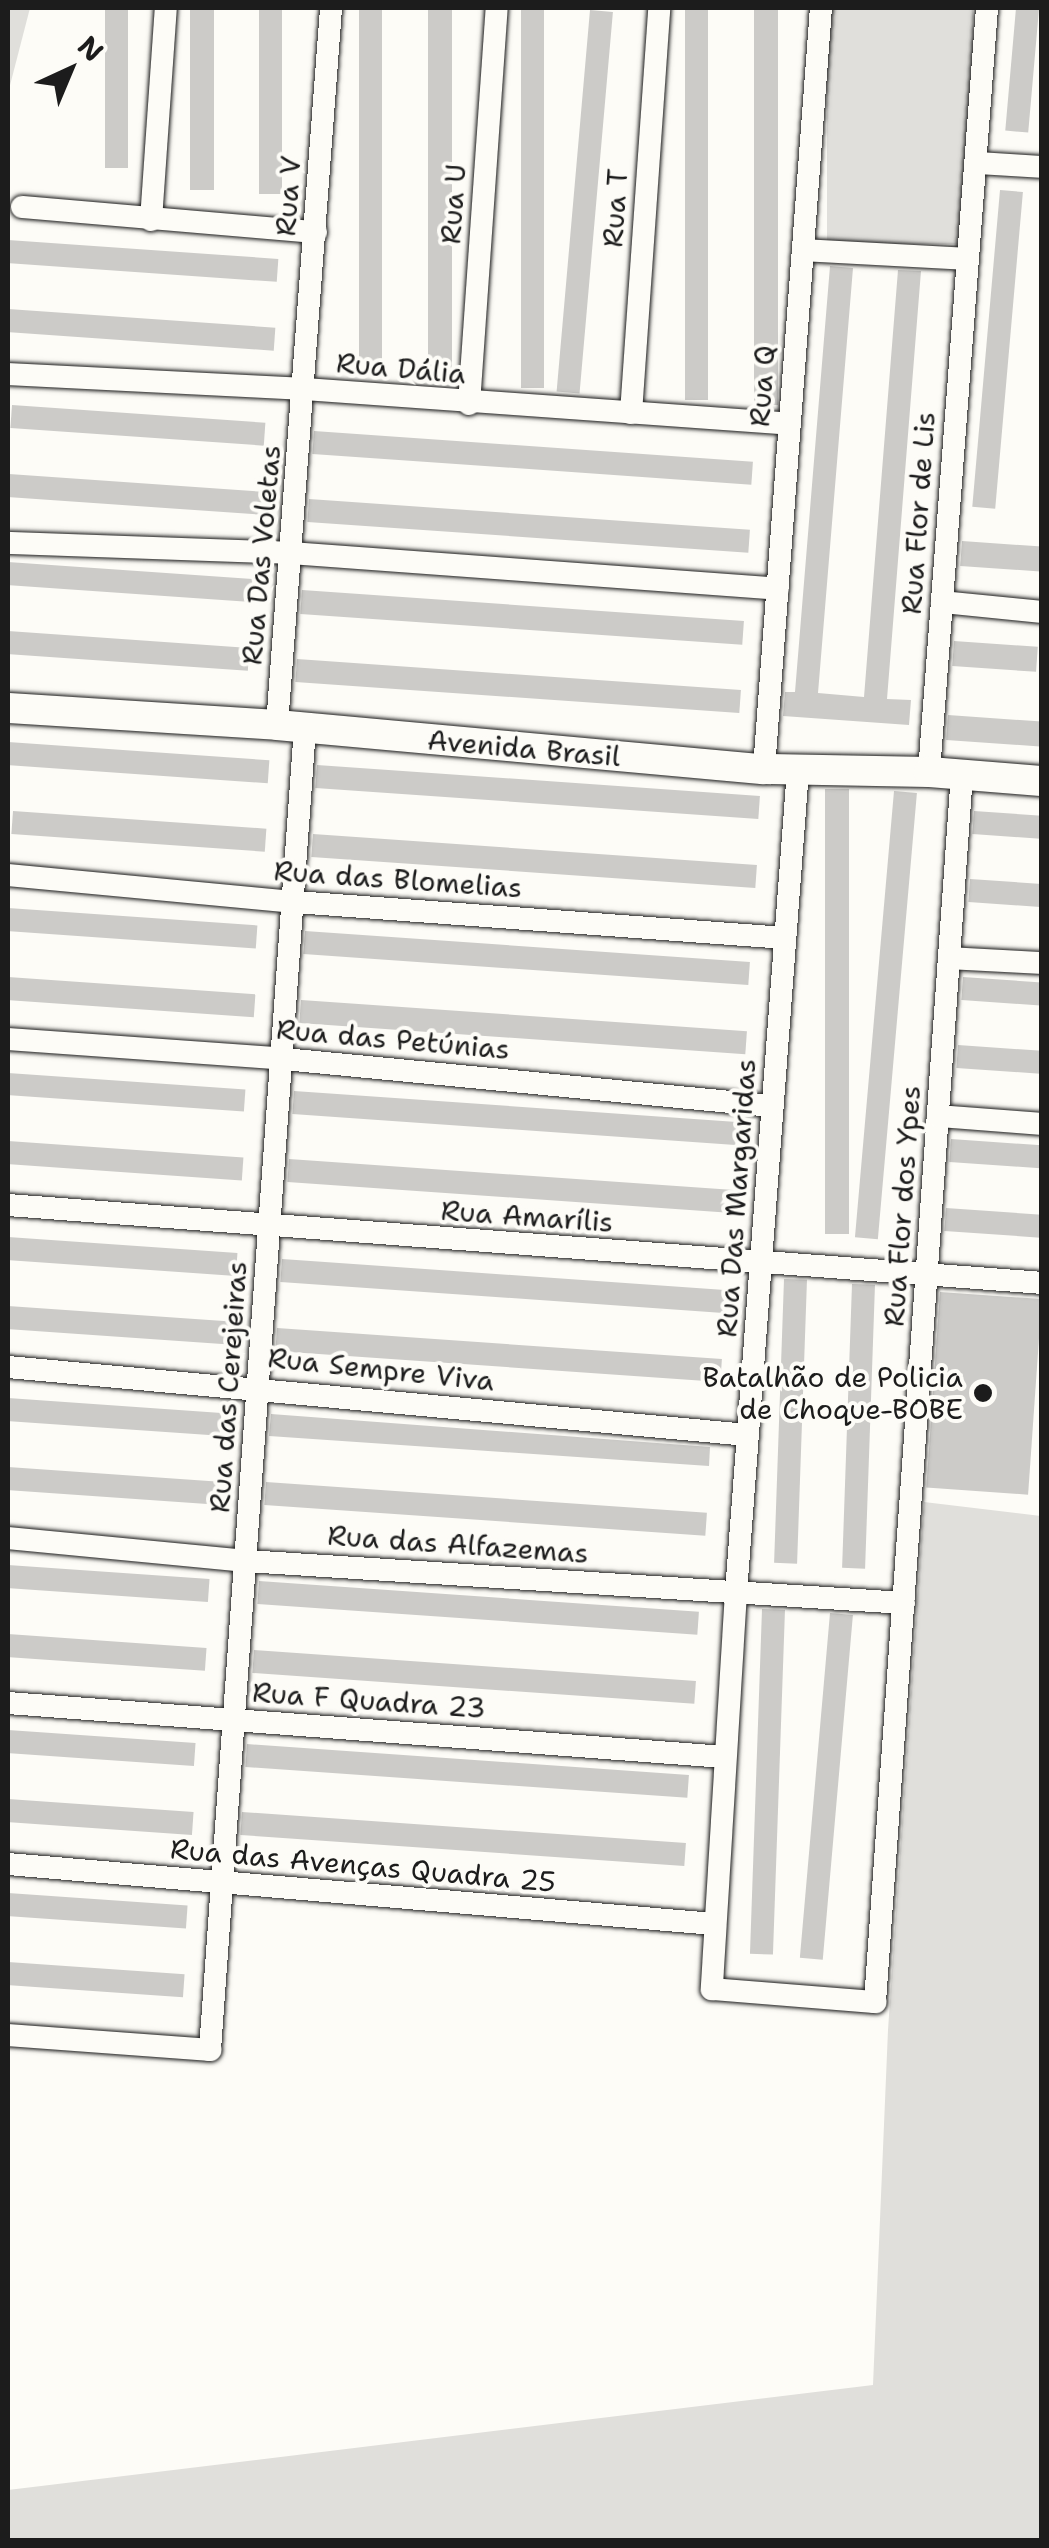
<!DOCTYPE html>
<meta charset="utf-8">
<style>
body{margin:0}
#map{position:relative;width:1049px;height:2548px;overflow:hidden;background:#fdfcf7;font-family:"Shantell Sans",sans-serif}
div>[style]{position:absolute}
.green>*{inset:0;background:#e0dfdb;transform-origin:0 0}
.building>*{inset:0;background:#cccbc8;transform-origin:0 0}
.roads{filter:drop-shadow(0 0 2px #1c1c1c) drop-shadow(0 0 2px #1c1c1c)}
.minor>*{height:22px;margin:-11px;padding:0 11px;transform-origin:11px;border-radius:11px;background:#fdfcf7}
.tertiary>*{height:30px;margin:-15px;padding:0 15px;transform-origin:15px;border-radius:15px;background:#fdfcf7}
.dots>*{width:28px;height:28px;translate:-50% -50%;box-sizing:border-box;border:5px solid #fdfcf7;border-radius:50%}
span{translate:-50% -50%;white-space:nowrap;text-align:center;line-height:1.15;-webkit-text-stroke:8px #fdfcf7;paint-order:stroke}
.street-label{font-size:28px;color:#1c1c1c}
.poi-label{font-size:28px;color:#1c1c1c}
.right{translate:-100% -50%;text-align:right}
.frame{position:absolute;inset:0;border:10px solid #1c1c1c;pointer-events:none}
.north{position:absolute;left:20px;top:20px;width:100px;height:100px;-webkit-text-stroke:8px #fdfcf7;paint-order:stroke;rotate:44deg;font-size:28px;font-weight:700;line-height:40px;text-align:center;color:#1c1c1c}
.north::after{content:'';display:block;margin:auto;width:35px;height:45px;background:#1c1c1c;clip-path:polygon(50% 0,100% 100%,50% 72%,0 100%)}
</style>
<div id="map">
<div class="green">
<div style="clip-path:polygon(8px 8px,30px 8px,8px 93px)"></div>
<div style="left:827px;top:8px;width:146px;height:236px"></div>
<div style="clip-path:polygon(924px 1502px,1041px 1516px,1041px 2540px,8px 2540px,8px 2490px,873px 2385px,888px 2030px)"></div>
</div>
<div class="building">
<div style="left:105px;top:8px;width:23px;height:160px"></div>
<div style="left:190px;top:8px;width:24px;height:182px"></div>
<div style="left:259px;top:8px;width:23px;height:186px"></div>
<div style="left:359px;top:8px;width:23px;height:356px"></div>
<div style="left:428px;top:8px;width:24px;height:361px"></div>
<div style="left:521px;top:8px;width:23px;height:380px"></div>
<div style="left:685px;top:8px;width:23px;height:392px"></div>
<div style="left:754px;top:8px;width:24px;height:397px"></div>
<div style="left:1016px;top:8px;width:23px;height:123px;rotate:5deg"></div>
<div style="left:590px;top:10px;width:23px;height:383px;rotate:5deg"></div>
<div style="left:1000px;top:190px;width:23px;height:318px;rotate:5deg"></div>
<div style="left:8px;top:240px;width:271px;height:23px;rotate:4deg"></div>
<div style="clip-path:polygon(830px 266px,853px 268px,818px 693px,864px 697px,898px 270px,921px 271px,887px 699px,911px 700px,909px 725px,783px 716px,785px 692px,795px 692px)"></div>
<div style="left:8px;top:309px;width:268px;height:23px;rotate:4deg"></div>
<div style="left:12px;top:405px;width:254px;height:23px;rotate:4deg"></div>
<div style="left:314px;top:431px;width:440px;height:23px;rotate:4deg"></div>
<div style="left:9px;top:474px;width:254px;height:23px;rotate:4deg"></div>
<div style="left:309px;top:499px;width:442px;height:23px;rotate:4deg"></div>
<div style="left:962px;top:541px;width:80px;height:25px;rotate:4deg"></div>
<div style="left:8px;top:562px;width:245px;height:23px;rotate:4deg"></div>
<div style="left:302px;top:590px;width:443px;height:24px;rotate:4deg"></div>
<div style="left:8px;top:631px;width:242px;height:23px;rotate:4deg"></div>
<div style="left:954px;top:641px;width:84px;height:25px;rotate:4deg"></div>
<div style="left:297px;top:659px;width:445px;height:23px;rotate:4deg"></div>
<div style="left:948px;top:715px;width:94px;height:25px;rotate:4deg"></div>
<div style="left:8px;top:742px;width:262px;height:23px;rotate:4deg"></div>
<div style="left:317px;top:765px;width:444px;height:23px;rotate:4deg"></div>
<div style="left:825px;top:789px;width:24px;height:445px"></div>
<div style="left:894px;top:791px;width:23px;height:448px;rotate:5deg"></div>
<div style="left:13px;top:811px;width:254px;height:23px;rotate:4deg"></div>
<div style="left:974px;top:811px;width:68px;height:23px;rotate:4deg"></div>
<div style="left:313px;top:834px;width:445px;height:23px;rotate:4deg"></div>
<div style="left:970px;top:879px;width:72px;height:23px;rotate:4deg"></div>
<div style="left:8px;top:908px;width:250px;height:23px;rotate:4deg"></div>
<div style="left:305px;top:931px;width:446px;height:23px;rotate:4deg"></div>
<div style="left:8px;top:977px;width:248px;height:23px;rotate:4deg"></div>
<div style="left:963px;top:977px;width:79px;height:23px;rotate:4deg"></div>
<div style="left:301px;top:1000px;width:447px;height:23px;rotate:4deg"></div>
<div style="left:958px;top:1045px;width:84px;height:23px;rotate:4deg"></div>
<div style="left:8px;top:1073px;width:238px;height:22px;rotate:4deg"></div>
<div style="left:294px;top:1091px;width:444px;height:23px;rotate:4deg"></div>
<div style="left:951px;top:1139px;width:91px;height:23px;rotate:4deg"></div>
<div style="left:8px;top:1141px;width:236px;height:23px;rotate:4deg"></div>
<div style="left:289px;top:1159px;width:446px;height:23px;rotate:4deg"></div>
<div style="left:946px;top:1208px;width:96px;height:23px;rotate:4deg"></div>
<div style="left:8px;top:1237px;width:230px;height:23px;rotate:4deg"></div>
<div style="left:282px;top:1259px;width:444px;height:23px;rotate:4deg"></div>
<div style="left:784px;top:1279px;width:23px;height:284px;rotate:2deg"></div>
<div style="left:852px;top:1284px;width:23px;height:284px;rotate:2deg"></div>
<div style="left:940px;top:1292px;width:102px;height:196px;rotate:4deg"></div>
<div style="left:8px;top:1306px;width:227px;height:23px;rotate:4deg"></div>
<div style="left:277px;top:1328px;width:446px;height:23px;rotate:4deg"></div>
<div style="left:8px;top:1398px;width:214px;height:23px;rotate:4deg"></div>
<div style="clip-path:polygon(271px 1414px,710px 1447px,709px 1466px,269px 1436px)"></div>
<div style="left:8px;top:1467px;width:212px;height:23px;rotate:4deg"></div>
<div style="left:266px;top:1482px;width:442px;height:23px;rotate:4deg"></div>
<div style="left:8px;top:1565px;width:202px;height:23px;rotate:4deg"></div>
<div style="left:259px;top:1581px;width:441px;height:23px;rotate:4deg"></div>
<div style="left:762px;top:1609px;width:23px;height:345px;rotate:2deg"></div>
<div style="left:830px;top:1613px;width:23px;height:346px;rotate:5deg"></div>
<div style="left:8px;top:1634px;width:199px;height:23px;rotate:4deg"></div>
<div style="left:254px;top:1650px;width:443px;height:23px;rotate:4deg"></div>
<div style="left:8px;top:1730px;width:188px;height:23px;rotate:4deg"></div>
<div style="left:247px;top:1744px;width:443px;height:23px;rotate:4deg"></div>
<div style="left:8px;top:1799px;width:186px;height:23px;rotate:4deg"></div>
<div style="left:242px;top:1812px;width:445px;height:23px;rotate:4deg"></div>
<div style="left:8px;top:1893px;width:180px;height:23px;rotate:4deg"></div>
<div style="left:8px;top:1962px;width:177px;height:23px;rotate:4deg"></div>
</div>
<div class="roads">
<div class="minor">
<div style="left:977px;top:163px;width:65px;rotate:3.5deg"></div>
<div style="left:22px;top:207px;width:295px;rotate:4.9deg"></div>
<div style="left:151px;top:220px;width:213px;rotate:-86deg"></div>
<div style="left:803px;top:250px;width:165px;rotate:3.1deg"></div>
<div style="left:8px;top:374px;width:297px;rotate:2.9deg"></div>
<div style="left:305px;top:389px;width:486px;rotate:4.1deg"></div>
<div style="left:469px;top:404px;width:397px;rotate:-86deg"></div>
<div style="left:631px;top:413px;width:406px;rotate:-86deg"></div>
<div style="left:8px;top:543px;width:283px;rotate:2deg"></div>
<div style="left:291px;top:553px;width:488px;rotate:4.2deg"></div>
<div style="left:942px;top:602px;width:100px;rotate:5.7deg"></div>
<div style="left:277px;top:725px;width:719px;rotate:-85.69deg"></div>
<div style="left:764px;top:769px;width:763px;rotate:-85.72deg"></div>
<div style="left:798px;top:770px;width:824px;rotate:94.31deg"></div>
<div style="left:736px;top:1592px;width:398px;rotate:93.5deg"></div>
<div style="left:712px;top:1989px;width:164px;rotate:4.6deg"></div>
<div style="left:875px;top:2002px;width:1231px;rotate:-85.95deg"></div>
<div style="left:929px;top:772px;width:766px;rotate:-85.66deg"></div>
<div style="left:8px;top:875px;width:288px;rotate:5.4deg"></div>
<div style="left:295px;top:902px;width:491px;rotate:4.2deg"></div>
<div style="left:949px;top:958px;width:93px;rotate:3.1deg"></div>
<div style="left:8px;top:1039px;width:277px;rotate:4.1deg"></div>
<div style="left:284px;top:1059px;width:491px;rotate:5.5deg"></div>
<div style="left:938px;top:1116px;width:104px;rotate:4.4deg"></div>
<div style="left:8px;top:1205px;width:1037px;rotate:4.31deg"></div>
<div style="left:8px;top:1367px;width:743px;rotate:5.25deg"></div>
<div style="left:8px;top:1538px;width:239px;rotate:5.5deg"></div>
<div style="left:246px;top:1561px;width:659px;rotate:3.65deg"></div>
<div style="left:8px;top:1703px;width:719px;rotate:4.31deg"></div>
<div style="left:8px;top:1864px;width:709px;rotate:4.86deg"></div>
<div style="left:8px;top:2035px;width:203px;rotate:4.2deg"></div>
<div style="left:210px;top:2050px;width:1324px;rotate:-85.89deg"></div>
</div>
<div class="tertiary">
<div style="left:8px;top:708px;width:270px;rotate:3.6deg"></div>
<div style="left:277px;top:725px;width:489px;rotate:5.2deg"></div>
<div style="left:764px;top:769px;width:165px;rotate:1deg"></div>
<div style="left:929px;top:772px;width:113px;rotate:4.6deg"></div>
</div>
</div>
<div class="dots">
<div style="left:983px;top:1393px;background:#1c1c1c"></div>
</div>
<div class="street-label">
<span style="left:288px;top:196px;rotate:-86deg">Rua V</span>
<span style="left:453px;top:204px;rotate:-86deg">Rua U</span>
<span style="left:615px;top:208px;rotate:-86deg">Rua T</span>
<span style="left:401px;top:368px;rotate:5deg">Rua Dália</span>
<span style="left:762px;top:386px;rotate:-86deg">Rua Q</span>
<span style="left:918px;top:513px;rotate:-86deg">Rua Flor de Lis</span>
<span style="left:261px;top:555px;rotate:-85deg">Rua Das Voletas</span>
<span style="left:524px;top:748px;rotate:5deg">Avenida Brasil</span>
<span style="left:398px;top:879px;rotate:4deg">Rua das Blomelias</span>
<span style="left:393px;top:1039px;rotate:5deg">Rua das Petúnias</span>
<span style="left:736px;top:1198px;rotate:-86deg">Rua Das Margaridas</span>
<span style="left:902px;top:1206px;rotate:-86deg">Rua Flor dos Ypes</span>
<span style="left:527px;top:1216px;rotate:4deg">Rua Amarílis</span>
<span style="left:381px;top:1369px;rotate:6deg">Rua Sempre Viva</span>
<span style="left:228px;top:1387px;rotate:-86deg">Rua das Cerejeiras</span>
<span style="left:458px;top:1544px;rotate:4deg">Rua das Alfazemas</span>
<span style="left:369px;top:1700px;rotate:4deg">Rua F Quadra 23</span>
<span style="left:363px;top:1865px;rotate:5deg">Rua das Avenças Quadra 25</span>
</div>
<div class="poi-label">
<span class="right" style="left:963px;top:1393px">Batalhão de Policia<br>de Choque-BOBE</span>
</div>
<div class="frame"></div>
<div class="north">N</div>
</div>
